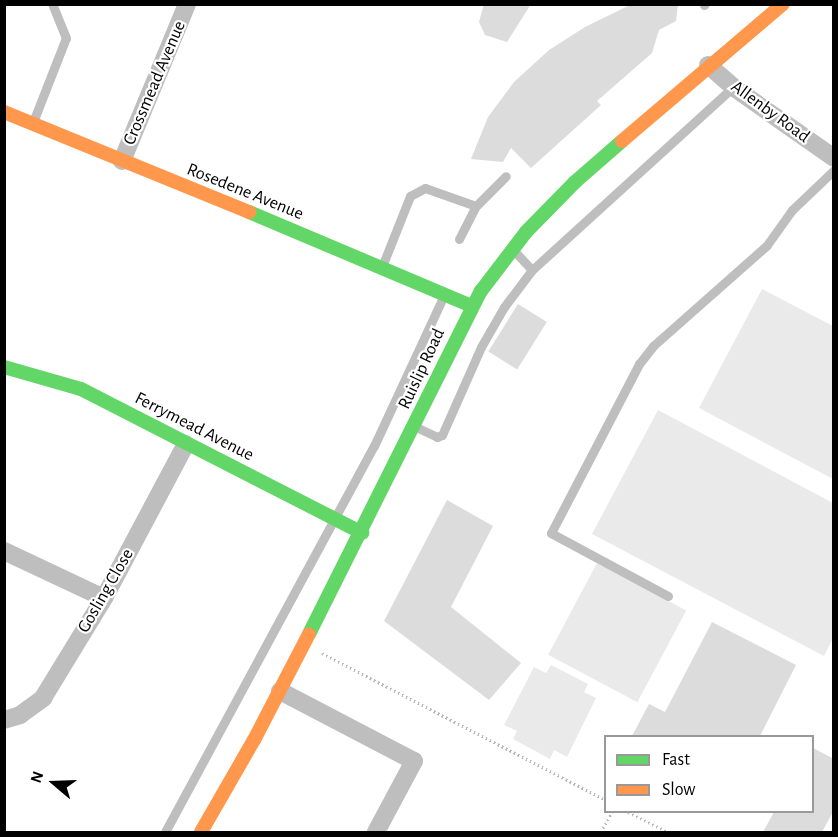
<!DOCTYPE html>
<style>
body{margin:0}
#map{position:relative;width:838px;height:837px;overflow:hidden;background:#fff;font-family:"Alegreya Sans",sans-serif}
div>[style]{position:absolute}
.green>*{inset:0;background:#eaeaea;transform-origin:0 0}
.building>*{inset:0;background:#dcdcdc;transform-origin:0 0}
.path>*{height:3px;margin-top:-1.5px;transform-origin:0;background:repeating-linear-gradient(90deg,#b8b8b8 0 1.5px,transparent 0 4.5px)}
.lane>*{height:9px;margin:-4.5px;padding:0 4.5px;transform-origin:4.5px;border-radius:4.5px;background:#bebebe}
.street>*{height:18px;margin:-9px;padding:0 9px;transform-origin:9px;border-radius:9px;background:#bebebe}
.fast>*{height:14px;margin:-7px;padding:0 7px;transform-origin:7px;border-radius:7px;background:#63d668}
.slow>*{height:14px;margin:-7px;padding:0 7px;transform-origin:7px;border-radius:7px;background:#ff974d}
span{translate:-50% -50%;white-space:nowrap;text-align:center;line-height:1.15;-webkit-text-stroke:4.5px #fff;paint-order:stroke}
.street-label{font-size:18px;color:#000}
.frame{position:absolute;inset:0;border:6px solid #000;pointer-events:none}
.legend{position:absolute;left:604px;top:735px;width:210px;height:78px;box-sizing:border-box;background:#fff;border:2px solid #999;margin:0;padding:8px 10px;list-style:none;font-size:18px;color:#000}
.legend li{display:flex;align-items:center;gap:12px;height:30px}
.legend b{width:30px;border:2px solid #999}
.north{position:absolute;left:24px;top:753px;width:60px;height:60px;-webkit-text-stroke:4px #fff;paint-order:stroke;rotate:289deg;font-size:16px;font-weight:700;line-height:24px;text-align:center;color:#000}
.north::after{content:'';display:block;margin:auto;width:21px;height:27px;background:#000;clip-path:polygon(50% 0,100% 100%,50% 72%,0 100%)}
</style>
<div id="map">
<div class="green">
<div style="clip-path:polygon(762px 289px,833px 326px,833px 479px,699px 408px)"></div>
<div style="clip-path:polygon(658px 410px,833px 503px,833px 638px,824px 656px,592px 534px)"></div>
<div style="left:597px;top:563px;width:101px;height:104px;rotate:28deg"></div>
<div style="clip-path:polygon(551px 665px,588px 684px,584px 692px,596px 698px,567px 757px,554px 750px,550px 759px,513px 739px,517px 731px,504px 725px,534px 667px,546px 673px)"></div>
</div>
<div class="building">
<div style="clip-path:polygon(484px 4px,531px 4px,507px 42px,485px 35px,479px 22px)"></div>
<div style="clip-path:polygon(632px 4px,678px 4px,676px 21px,659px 30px,652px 53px,597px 101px,601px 105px,531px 168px,511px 148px,503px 162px,471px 159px,488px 117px,514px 82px,549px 50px,585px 27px)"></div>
<div style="left:518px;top:304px;width:34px;height:56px;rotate:32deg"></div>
<div style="clip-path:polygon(447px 500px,493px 526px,451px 607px,521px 663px,489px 700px,384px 621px)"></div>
<div style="clip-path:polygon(712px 622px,796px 665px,760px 736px,632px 736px,649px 704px,665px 712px)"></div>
<div style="clip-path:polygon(813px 748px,834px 759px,834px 810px,822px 832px,763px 832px,774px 812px,813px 812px)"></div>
</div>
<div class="path">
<div style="left:322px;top:653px;width:320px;rotate:27.4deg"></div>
<div style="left:628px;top:812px;width:45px;rotate:26.6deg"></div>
<div style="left:601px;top:832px;width:23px;rotate:-61deg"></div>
</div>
<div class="lane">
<div style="left:704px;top:5px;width:1px;rotate:-45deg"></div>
<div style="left:33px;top:122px;width:90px;rotate:-68.6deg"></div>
<div style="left:66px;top:38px;width:37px;rotate:-112deg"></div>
<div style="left:459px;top:239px;width:37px;rotate:-63deg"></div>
<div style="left:383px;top:264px;width:73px;rotate:-68.3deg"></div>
<div style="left:410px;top:196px;width:17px;rotate:-28deg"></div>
<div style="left:425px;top:188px;width:54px;rotate:19.4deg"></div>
<div style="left:476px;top:206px;width:42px;rotate:-45deg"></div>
<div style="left:532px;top:270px;width:272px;rotate:-42.3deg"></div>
<div style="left:416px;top:427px;width:23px;rotate:25deg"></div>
<div style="left:437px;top:437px;width:5px;rotate:-22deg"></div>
<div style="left:442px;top:435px;width:96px;rotate:-66.1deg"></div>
<div style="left:481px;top:347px;width:46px;rotate:-60.1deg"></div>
<div style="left:504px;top:307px;width:46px;rotate:-52.9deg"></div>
<div style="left:532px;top:270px;width:26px;rotate:-133deg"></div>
<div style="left:668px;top:596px;width:133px;rotate:-151.7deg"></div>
<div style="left:551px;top:533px;width:191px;rotate:-62.5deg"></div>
<div style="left:639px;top:364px;width:23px;rotate:-52deg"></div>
<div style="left:653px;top:346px;width:152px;rotate:-41.5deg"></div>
<div style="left:767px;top:245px;width:43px;rotate:-54.5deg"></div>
<div style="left:792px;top:210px;width:58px;rotate:-43.6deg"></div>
<div style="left:165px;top:832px;width:439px;rotate:-61.6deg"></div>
<div style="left:374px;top:446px;width:166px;rotate:-65.1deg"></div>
</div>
<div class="street">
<div style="left:708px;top:65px;width:33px;rotate:41deg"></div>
<div style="left:733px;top:87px;width:123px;rotate:35.1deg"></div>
<div style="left:122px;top:161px;width:170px;rotate:-67.5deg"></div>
<div style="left:4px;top:551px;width:110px;rotate:25.2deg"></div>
<div style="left:280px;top:691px;width:151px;rotate:27.6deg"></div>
<div style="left:414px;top:761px;width:81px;rotate:118.2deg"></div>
<div style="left:4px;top:720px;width:17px;rotate:-17deg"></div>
<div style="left:20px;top:715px;width:29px;rotate:-36deg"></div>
<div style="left:43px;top:698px;width:117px;rotate:-58.6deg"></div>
<div style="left:104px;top:598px;width:174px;rotate:-62deg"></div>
</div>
<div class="fast">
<div style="left:249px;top:212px;width:242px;rotate:22.9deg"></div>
<div style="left:4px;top:367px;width:80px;rotate:15.9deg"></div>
<div style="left:81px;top:389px;width:316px;rotate:27.1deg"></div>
<div style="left:309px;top:634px;width:384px;rotate:-63.4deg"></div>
<div style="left:481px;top:291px;width:74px;rotate:-52.7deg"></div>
<div style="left:526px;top:232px;width:70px;rotate:-45.6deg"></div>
<div style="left:575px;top:182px;width:62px;rotate:-41.1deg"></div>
</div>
<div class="slow">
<div style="left:4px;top:112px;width:265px;rotate:22.2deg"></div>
<div style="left:622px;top:141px;width:211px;rotate:-40.4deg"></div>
<div style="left:201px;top:832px;width:106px;rotate:-60.1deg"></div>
<div style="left:254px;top:740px;width:119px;rotate:-62.6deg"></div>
</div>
<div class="street-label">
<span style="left:155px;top:83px;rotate:-67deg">Crossmead Avenue</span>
<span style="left:770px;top:112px;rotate:36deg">Allenby Road</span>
<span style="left:245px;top:192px;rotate:22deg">Rosedene Avenue</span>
<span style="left:422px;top:369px;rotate:-65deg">Ruislip Road</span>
<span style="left:194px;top:427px;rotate:27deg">Ferrymead Avenue</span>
<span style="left:106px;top:591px;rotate:-60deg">Gosling Close</span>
</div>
<div class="frame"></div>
<ul class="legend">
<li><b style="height:8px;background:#63d668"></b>Fast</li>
<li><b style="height:8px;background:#ff974d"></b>Slow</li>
</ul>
<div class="north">N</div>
</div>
